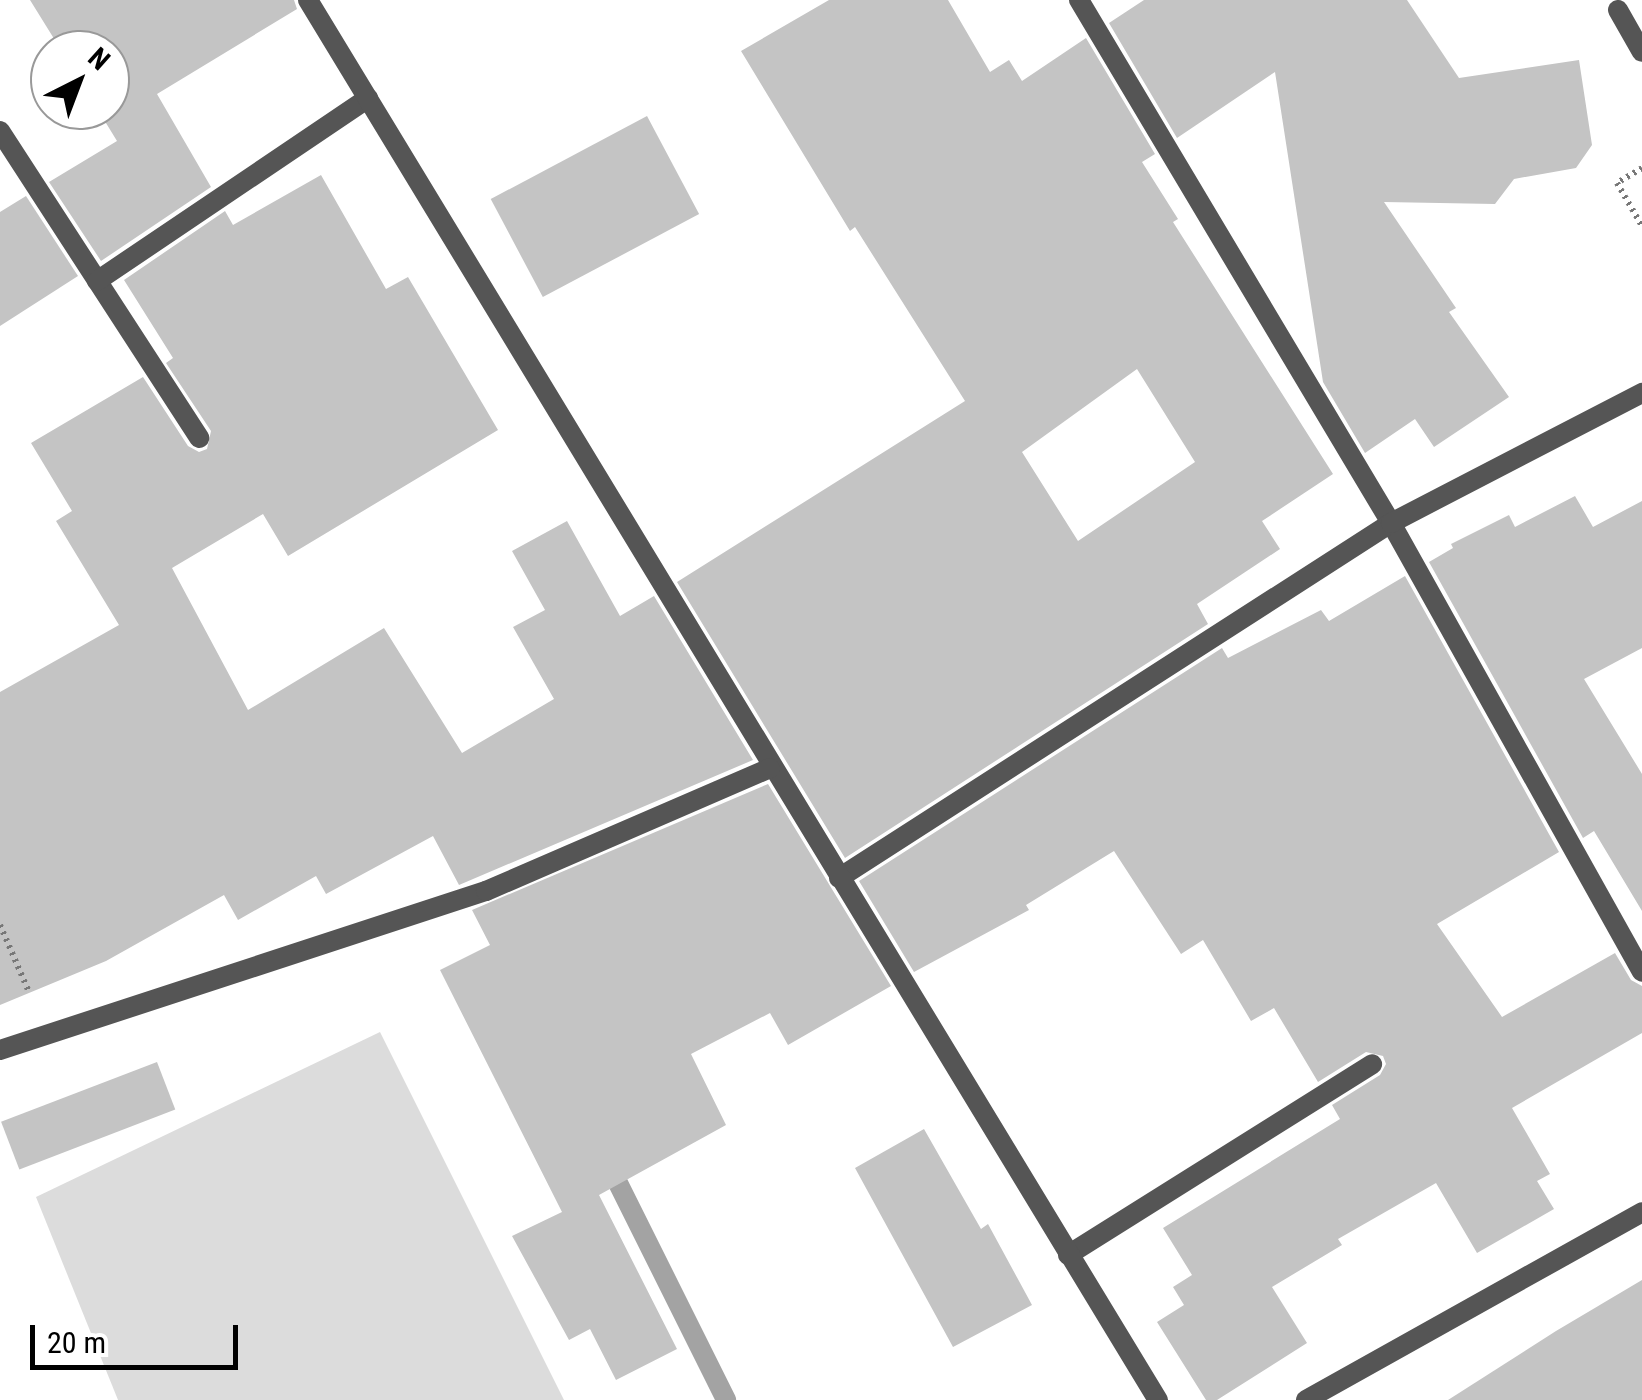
<!DOCTYPE html>
<style>
body{margin:0}
#map{position:relative;width:1642px;height:1400px;overflow:hidden;background:#fff;font-family:"Roboto Condensed",sans-serif}
div>[style]{position:absolute}
.green>*{inset:0;background:#dcdcdc}
.stream>*{height:20px;margin:-10px;padding:0 10px;transform-origin:10px;border-radius:10px;background:#a3a3a3}
.building>*{inset:0;background:#c4c4c4;transform-origin:0 0}
.path>*{height:6px;margin-top:-3px;transform-origin:0;background:repeating-linear-gradient(90deg,#777 0 2.5px,transparent 0 7.5px)}
.service>*{height:20px;margin:-10px;padding:0 10px;transform-origin:10px;border-radius:10px;background:#555}
.minor>*{height:20px;margin:-10px;padding:0 10px;transform-origin:10px;border-radius:10px;background:#555}
span{translate:-50% -50%;white-space:nowrap;text-align:center;line-height:1.15;-webkit-text-stroke:9px #fff;paint-order:stroke}
.north{position:absolute;left:30px;top:30px;width:100px;height:100px;box-sizing:border-box;background:#fff;border:2px solid #999;border-radius:50%;rotate:42deg;font-size:28px;font-weight:700;line-height:40px;text-align:center;color:#000}
.north::after{content:'';display:block;margin:auto;width:35px;height:45px;background:#000;clip-path:polygon(50% 0,100% 100%,50% 72%,0 100%)}
.scale{position:absolute;left:30px;top:1325px;width:208px;height:45px;box-sizing:border-box;border:5px solid #000;border-top:0;padding-left:12px;font-size:30px;line-height:35px;white-space:nowrap;color:#000;-webkit-text-stroke:8px #fff;paint-order:stroke}
</style>
<div id="map">
<div class="green">
<div style="clip-path:polygon(380px 1032px,564px 1400px,118px 1400px,36px 1197px)"></div>
</div>
<div class="stream">
<div style="left:607px;top:1161px;width:267px;rotate:63.5deg"></div>
</div>
<div class="building">
<div style="clip-path:polygon(30px 0,294px 0,297px 9px,157px 94px,211px 187px,101px 261px,49px 182px,117px 141px,98px 110px,110px 110px,110px 50px,61px 50px)"></div>
<div style="clip-path:polygon(evenodd,829px 0,948px 0,990px 72px,1009px 60px,1022px 81px,1086px 38px,1155px 154px,1142px 162px,1178px 219px,1173px 222px,1333px 474px,1262px 521px,1280px 549px,1197px 604px,1208px 624px,845px 858px,677px 582px,965px 401px,855px 227px,850px 231px,741px 51px,829px 0,1137px 369px,1195px 462px,1078px 541px,1022px 452px,1137px 369px)"></div>
<div style="clip-path:polygon(1144px 0,1407px 0,1459px 78px,1579px 60px,1592px 145px,1576px 168px,1514px 179px,1495px 204px,1384px 202px,1456px 308px,1449px 312px,1509px 397px,1434px 447px,1415px 419px,1365px 453px,1323px 382px,1275px 72px,1177px 138px,1109px 23px)"></div>
<div style="left:647px;top:116px;width:111px;height:177px;rotate:62deg"></div>
<div style="clip-path:polygon(321px 175px,386px 289px,408px 277px,498px 430px,288px 556px,263px 514px,172px 568px,248px 710px,384px 628px,462px 753px,554px 699px,513px 627px,545px 610px,512px 551px,567px 521px,620px 616px,654px 596px,753px 760px,459px 885px,433px 836px,326px 894px,316px 876px,238px 920px,224px 895px,106px 961px,0 1005px,0 692px,119px 625px,56px 521px,72px 511px,31px 443px,143px 377px,188px 446px,199px 452px,207px 449px,211px 431px,166px 363px,173px 358px,124px 280px,225px 211px,233px 225px)"></div>
<div style="clip-path:polygon(26px 196px,78px 276px,0 326px,0 212px)"></div>
<div style="clip-path:polygon(1575px 496px,1593px 527px,1642px 501px,1642px 648px,1584px 679px,1642px 774px,1642px 911px,1594px 831px,1583px 838px,1429px 562px,1453px 548px,1451px 544px,1509px 515px,1515px 527px)"></div>
<div style="clip-path:polygon(1405px 576px,1559px 852px,1437px 924px,1502px 1017px,1615px 953px,1631px 980px,1642px 986px,1642px 1033px,1512px 1108px,1550px 1174px,1537px 1181px,1554px 1209px,1477px 1253px,1436px 1183px,1338px 1239px,1342px 1245px,1272px 1287px,1307px 1343px,1217px 1400px,1206px 1400px,1157px 1322px,1184px 1305px,1173px 1287px,1192px 1275px,1163px 1228px,1340px 1119px,1332px 1105px,1380px 1075px,1386px 1064px,1383px 1056px,1366px 1052px,1318px 1082px,1274px 1008px,1251px 1021px,1203px 940px,1181px 954px,1114px 851px,1026px 905px,1029px 910px,914px 972px,859px 881px,1222px 648px,1228px 658px,1321px 610px,1329px 621px)"></div>
<div style="clip-path:polygon(768px 784px,891px 986px,788px 1045px,770px 1013px,691px 1054px,726px 1125px,599px 1195px,677px 1349px,616px 1380px,590px 1329px,569px 1340px,512px 1236px,562px 1212px,440px 970px,490px 945px,472px 910px)"></div>
<div style="left:157px;top:1062px;width:51px;height:167px;rotate:69deg"></div>
<div style="clip-path:polygon(924px 1129px,981px 1229px,988px 1224px,1032px 1305px,953px 1347px,855px 1168px)"></div>
<div style="clip-path:polygon(1642px 1280px,1642px 1400px,1448px 1400px,1556px 1331px)"></div>
</div>
<div class="path">
<div style="left:1642px;top:168px;width:29px;rotate:149deg"></div>
<div style="left:1617px;top:183px;width:50px;rotate:59.8deg"></div>
<div style="left:0;top:925px;width:73px;rotate:66.6deg"></div>
</div>
<div class="service">
<div style="left:1079px;top:0;width:609px;rotate:59.18deg"></div>
<div style="left:1391px;top:523px;width:514px;rotate:60.79deg"></div>
<div style="left:1618px;top:10px;width:48px;rotate:60.3deg"></div>
<div style="left:0;top:131px;width:366px;rotate:57deg"></div>
<div style="left:97px;top:281px;width:327px;rotate:-34deg"></div>
<div style="left:839px;top:878px;width:656px;rotate:-32.75deg"></div>
<div style="left:1391px;top:523px;width:283px;rotate:-27.4deg"></div>
<div style="left:1068px;top:1255px;width:359px;rotate:-32.1deg"></div>
</div>
<div class="minor">
<div style="left:308px;top:0;width:1638px;rotate:58.74deg"></div>
<div style="left:0;top:1050px;width:511px;rotate:-18.12deg"></div>
<div style="left:486px;top:891px;width:309px;rotate:-23.4deg"></div>
<div style="left:1306px;top:1400px;width:385px;rotate:-29.2deg"></div>
</div>
<div class="north">N</div>
<div class="scale">20 m</div>
</div>
